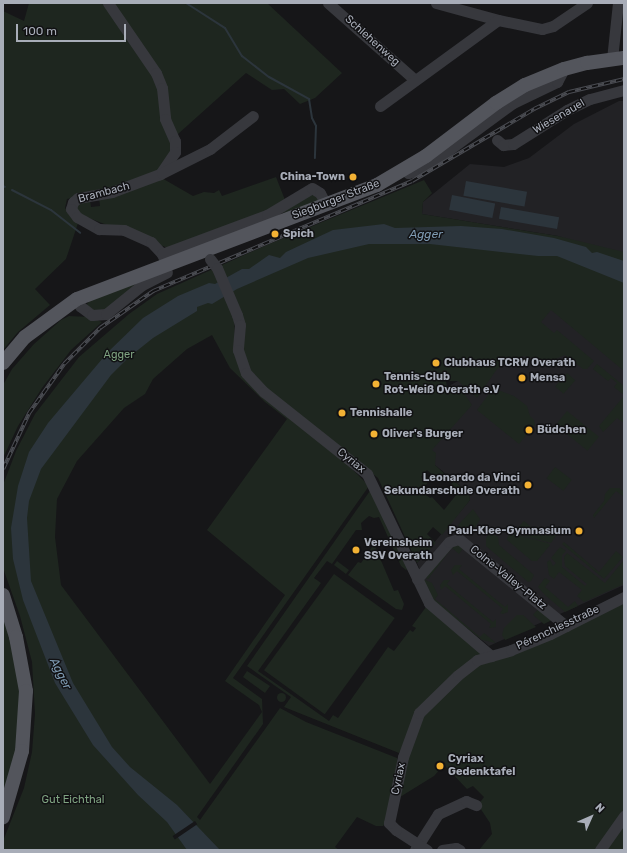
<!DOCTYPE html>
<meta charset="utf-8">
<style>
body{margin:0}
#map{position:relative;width:627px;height:853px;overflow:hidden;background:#161618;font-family:Rubik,sans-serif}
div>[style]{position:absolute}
.built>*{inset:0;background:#222225}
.green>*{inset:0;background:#1e261f;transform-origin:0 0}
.round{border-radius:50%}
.water>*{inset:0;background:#2c353c;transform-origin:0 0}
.pier>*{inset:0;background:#161618;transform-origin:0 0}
.stream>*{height:2px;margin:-1px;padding:0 1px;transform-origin:1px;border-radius:1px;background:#2c353c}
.minor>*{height:11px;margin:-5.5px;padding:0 5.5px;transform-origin:5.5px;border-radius:5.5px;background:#37383d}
.major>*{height:14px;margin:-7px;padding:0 7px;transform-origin:7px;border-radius:7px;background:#53555c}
.rail>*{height:3.5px;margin-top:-1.75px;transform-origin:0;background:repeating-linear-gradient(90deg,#111113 0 6px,#4a4c52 0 12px);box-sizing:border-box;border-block:1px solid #4a4c52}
.minor-bridge>*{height:11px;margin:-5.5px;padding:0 5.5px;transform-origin:5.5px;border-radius:5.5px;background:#37383d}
.dots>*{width:11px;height:11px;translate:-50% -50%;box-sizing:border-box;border:2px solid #111113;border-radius:50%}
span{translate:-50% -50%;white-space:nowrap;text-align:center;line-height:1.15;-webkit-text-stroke:3px #111113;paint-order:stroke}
.street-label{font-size:11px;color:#a8adb8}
.poi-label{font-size:11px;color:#a8adb8;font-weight:700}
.right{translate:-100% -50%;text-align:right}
.left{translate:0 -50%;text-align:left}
.park-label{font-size:11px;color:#7fa381}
.water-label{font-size:12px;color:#7f9bb3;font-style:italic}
.frame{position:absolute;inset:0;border:4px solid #a8adb8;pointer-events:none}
.north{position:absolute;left:571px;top:797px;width:40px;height:40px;-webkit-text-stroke:3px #111113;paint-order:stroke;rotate:45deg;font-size:11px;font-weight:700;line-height:16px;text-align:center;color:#a8adb8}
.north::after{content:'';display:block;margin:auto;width:14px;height:18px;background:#a8adb8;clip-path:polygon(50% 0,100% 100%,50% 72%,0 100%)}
.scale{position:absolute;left:16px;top:24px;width:110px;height:18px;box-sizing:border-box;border:2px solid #a8adb8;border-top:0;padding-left:5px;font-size:12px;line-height:14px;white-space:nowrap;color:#a8adb8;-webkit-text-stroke:3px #111113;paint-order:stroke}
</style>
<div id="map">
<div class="built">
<div style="clip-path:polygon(619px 101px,624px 101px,624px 261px,558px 236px,422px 214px,423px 202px,470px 164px,504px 167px,529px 158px,574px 124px)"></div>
<div style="clip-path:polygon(511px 307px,624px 310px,624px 585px,489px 646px,433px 599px,417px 563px,470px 500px,469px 493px,435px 465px,430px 451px,447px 387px,458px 381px)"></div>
</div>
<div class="green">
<div style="clip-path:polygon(29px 3px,267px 3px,342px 73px,315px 98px,300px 104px,284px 89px,272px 90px,246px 73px,178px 134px,172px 141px,173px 148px,162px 169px,137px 182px,67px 199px,65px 208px,78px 223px,66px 259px,35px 289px,50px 305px,18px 332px,3px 350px,3px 11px,24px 21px)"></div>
<div style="clip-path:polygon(160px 177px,193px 196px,204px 192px,214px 193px,219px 190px,222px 196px,276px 177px,285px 200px,272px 210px,168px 248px,78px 214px,76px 203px,90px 200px,91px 207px,100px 206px,99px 197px)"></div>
<div style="clip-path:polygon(evenodd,424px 180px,432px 193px,423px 202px,422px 214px,558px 236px,624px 252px,624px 371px,551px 310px,541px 322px,554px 333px,557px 330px,594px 361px,587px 369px,583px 369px,565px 355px,553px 360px,550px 366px,541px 359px,524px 356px,506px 362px,497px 369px,477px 398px,458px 381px,446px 381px,447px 387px,454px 386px,461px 389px,472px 405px,432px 450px,436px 453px,435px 465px,448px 477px,441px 482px,427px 470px,421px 477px,428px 482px,421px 491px,430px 498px,432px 497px,444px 510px,456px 495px,449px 487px,454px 481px,469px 493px,470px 500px,442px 535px,433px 527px,427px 534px,436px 543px,417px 563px,378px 478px,259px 385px,247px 371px,241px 351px,241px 319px,231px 296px,226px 298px,234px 317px,236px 359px,247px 380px,345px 462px,369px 486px,233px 678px,262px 699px,263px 724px,197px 817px,200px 820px,280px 708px,306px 722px,397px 758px,399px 764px,386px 822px,383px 826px,376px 826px,357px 817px,335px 847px,339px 850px,3px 850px,3px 841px,24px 788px,32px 752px,35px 714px,32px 662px,20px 616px,3px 568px,3px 485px,16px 451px,35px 414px,79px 357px,129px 314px,157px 294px,269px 244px,424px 180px,212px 335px,230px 368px,265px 402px,287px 419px,207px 530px,285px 595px,225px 681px,259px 705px,262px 712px,210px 784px,61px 585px,55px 537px,57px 499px,77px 461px,124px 408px,145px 394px,153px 379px,187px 349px,212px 335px)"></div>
<div style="clip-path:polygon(311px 192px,318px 199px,317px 202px,283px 213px,280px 211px)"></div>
<div style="clip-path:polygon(148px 276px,102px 313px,85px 307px,90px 300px)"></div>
<div style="clip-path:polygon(69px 316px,90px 317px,102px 322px,71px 350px,42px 388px,18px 426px,3px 458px,3px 385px,12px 369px,34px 344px,61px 320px)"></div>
<div style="clip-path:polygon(597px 364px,624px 386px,624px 395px,614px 387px,617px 383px,611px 378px,608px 381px,593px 369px)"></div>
<div style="left:567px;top:373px;width:11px;height:18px;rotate:41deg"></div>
<div style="clip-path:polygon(498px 390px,514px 396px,527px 406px,530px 416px,534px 420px,535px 425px,533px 427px,530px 424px,524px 431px,527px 434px,519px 444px,477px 410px,491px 391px)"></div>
<div style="clip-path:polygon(624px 396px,624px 423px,617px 418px,603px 432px,599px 426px)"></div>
<div style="left:567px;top:411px;width:41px;height:18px;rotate:39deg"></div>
<div style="left:555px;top:467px;width:21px;height:14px;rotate:37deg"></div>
<div style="clip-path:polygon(372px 488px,409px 568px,406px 570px,401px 566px,379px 517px,374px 518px,369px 516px,361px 523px,362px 530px,356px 530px,332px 564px,327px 561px,314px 578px,321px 583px,258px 671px,329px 721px,333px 715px,338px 718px,388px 647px,394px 651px,410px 630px,413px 632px,416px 628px,412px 626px,426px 607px,482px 653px,432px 696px,399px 753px,284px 707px,291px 697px,247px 666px)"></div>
<div style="clip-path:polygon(610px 488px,619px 488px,624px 492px,624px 497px,616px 491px,594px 518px,593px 515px,604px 501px,605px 494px)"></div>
<div style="clip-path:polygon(473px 509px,480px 519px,478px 523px,474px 528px,460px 528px,458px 525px)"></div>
<div style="clip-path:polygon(524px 521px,537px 532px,548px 530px,556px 536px,551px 543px,513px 533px)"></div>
<div style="clip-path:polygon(490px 533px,498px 537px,499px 545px,534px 575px,531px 581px,528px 582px,486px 546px,486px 538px)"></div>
<div style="clip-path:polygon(509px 533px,548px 543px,550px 545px,537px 561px,532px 561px,507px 540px)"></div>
<div style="clip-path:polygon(564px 542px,599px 572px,616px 551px,623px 557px,604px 579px,562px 544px)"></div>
<div style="clip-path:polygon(374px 544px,394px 591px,398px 590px,404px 604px,402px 610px,396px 609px,348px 575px,358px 562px,361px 563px)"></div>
<div style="clip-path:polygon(453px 544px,465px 546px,459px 554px,452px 548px,428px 579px,424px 577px)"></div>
<div style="clip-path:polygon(560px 547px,566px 551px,562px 555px,562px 567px,585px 586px,587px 584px,565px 566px,564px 557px,567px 553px,605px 583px,624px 560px,624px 584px,584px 602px,577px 596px,582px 590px,559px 572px,554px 579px,549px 575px,547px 562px,550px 560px,553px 566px,556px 563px,551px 558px)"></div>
<div style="left:337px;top:561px;width:15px;height:5px;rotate:37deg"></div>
<div style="clip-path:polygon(455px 565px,462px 565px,459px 569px,505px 607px,508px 604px,508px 612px,503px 614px,500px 613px,503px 609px,457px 571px,453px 575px,451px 570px)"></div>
<div style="left:334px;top:574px;width:75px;height:119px;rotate:36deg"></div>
<div style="clip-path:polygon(545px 578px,550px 581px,545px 587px,568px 607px,575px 601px,578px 606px,565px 612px,545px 595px,538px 587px)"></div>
<div style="clip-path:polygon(423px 579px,432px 583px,438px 595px,435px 599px,480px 637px,484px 633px,496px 643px,482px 640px,433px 601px)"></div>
<div style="clip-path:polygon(444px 580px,450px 580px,447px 584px,493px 622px,496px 619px,496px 627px,489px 628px,491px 624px,445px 586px,441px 590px,440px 585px)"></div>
<div style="clip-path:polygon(624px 601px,624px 850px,479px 850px,492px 834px,490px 823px,478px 805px,484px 797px,473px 786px,467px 789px,444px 765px,434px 776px,400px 797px,405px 759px,420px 716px,478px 663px)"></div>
<div style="clip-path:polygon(539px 608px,554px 619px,544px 624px,533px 615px)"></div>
<div style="clip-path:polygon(3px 610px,12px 639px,21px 697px,18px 753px,3px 807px)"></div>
<div style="clip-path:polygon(517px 615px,523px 615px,536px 627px,505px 640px,502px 635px,504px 628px)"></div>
<div style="clip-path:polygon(247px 671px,270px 686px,265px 693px,243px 677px)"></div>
<div class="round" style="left:276.5px;top:692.5px;width:9px;height:9px"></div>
</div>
<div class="water">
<div style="left:466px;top:181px;width:62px;height:15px;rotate:10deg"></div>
<div style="left:452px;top:195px;width:44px;height:15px;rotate:11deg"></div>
<div style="left:501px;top:207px;width:59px;height:12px;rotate:10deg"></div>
<div style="clip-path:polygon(384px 224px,395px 228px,461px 226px,502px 229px,554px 238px,586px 247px,592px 253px,597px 252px,624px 261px,624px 283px,557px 256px,538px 256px,430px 244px,369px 244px,308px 258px,237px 289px,212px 304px,208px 303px,197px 307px,197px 311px,153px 338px,128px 358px,111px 375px,41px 469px,29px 501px,27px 518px,31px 581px,73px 683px,112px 747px,130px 767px,177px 805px,220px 850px,187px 850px,167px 822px,138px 795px,93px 745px,55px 683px,23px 600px,13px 559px,11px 528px,18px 486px,29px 452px,48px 423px,108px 352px,143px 318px,178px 296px,209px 283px,215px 284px,242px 269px,249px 269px,269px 255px,280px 258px,286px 252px,333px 230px)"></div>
</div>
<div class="pier">
<div style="left:195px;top:821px;width:4px;height:27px;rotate:56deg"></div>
</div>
<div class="stream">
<div style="left:186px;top:3px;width:46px;rotate:32.7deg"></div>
<div style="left:225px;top:28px;width:33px;rotate:59deg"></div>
<div style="left:242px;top:56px;width:34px;rotate:38deg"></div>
<div style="left:269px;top:77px;width:46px;rotate:28.8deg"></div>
<div style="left:309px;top:99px;width:19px;rotate:81deg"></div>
<div style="left:312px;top:118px;width:9px;rotate:63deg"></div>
<div style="left:316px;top:126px;width:32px;rotate:92deg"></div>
<div style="left:3px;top:186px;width:2px;rotate:27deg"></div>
<div style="left:12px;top:190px;width:44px;rotate:27.1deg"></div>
<div style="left:51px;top:210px;width:37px;rotate:38deg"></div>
</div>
<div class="minor">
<div style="left:108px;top:3px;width:85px;rotate:55.6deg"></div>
<div style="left:156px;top:73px;width:16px;rotate:68deg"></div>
<div style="left:162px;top:88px;width:31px;rotate:84deg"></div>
<div style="left:165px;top:119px;width:24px;rotate:66deg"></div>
<div style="left:175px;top:141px;width:11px;rotate:90deg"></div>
<div style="left:175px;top:152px;width:27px;rotate:124deg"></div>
<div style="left:160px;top:174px;width:51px;rotate:159.4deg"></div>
<div style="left:112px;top:192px;width:35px;rotate:170deg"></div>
<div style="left:78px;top:198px;width:6px;rotate:141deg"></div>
<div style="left:73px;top:202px;width:7px;rotate:106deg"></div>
<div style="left:71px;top:209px;width:10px;rotate:53deg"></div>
<div style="left:77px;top:217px;width:25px;rotate:29deg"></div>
<div style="left:99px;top:229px;width:25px;rotate:2deg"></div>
<div style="left:124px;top:230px;width:30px;rotate:24deg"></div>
<div style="left:151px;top:242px;width:16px;rotate:47deg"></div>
<div style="left:162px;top:254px;width:10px;rotate:66deg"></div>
<div style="left:328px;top:3px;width:116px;rotate:41.5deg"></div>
<div style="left:436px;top:3px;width:64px;rotate:15.3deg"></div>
<div style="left:498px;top:20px;width:45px;rotate:11.6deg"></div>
<div style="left:542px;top:29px;width:11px;rotate:-15deg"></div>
<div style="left:553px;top:26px;width:41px;rotate:-34.1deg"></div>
<div style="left:612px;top:59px;width:56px;rotate:-83.9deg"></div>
<div style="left:380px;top:106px;width:146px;rotate:-36.1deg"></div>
<div style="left:497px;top:140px;width:8px;rotate:40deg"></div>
<div style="left:503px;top:145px;width:10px;rotate:-6deg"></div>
<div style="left:513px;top:144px;width:64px;rotate:-32.2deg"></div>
<div style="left:567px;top:110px;width:25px;rotate:-26deg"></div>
<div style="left:590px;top:99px;width:35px;rotate:-15deg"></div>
<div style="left:405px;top:169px;width:5px;rotate:53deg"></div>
<div style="left:408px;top:173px;width:16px;rotate:-15deg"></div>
<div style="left:423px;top:169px;width:112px;rotate:-36.3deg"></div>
<div style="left:513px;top:103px;width:49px;rotate:-25.5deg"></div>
<div style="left:557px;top:82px;width:15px;rotate:-62deg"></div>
<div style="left:162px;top:173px;width:54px;rotate:-26.6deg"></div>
<div style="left:210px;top:149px;width:54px;rotate:-37.5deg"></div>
<div style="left:162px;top:254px;width:112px;rotate:-20.4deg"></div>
<div style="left:267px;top:215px;width:52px;rotate:-31deg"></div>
<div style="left:312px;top:188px;width:9px;rotate:32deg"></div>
<div style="left:320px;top:193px;width:13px;rotate:63deg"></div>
<div style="left:77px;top:299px;width:8px;rotate:67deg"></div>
<div style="left:80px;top:306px;width:15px;rotate:37deg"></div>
<div style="left:92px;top:315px;width:14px;rotate:-4deg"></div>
<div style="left:106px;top:314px;width:46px;rotate:-38.9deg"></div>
<div style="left:142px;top:285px;width:28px;rotate:-27deg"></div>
<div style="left:237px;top:315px;width:10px;rotate:73deg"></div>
<div style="left:240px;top:325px;width:25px;rotate:95deg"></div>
<div style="left:238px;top:350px;width:24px;rotate:71deg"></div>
<div style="left:246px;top:373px;width:26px;rotate:47deg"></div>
<div style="left:264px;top:392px;width:132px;rotate:38.5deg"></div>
<div style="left:367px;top:474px;width:143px;rotate:64.3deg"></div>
<div style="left:429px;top:603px;width:82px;rotate:40.5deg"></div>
<div style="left:417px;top:579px;width:49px;rotate:-49.1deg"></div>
<div style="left:449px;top:542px;width:10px;rotate:-17deg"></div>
<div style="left:459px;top:539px;width:138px;rotate:39.1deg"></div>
<div style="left:415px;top:850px;width:43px;rotate:-57.4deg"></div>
<div style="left:438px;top:814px;width:31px;rotate:-25deg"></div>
<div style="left:466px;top:801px;width:11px;rotate:22deg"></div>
<div style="left:427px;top:850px;width:37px;rotate:-147deg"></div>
<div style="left:396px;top:830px;width:10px;rotate:-135deg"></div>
<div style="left:389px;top:823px;width:67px;rotate:-78deg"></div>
<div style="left:403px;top:757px;width:47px;rotate:-70deg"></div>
<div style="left:419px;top:713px;width:54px;rotate:-44.3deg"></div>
<div style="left:458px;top:675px;width:24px;rotate:-38deg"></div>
<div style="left:477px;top:660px;width:35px;rotate:-16deg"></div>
<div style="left:511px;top:650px;width:42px;rotate:-22.3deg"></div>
<div style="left:550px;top:634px;width:83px;rotate:-26.6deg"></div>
<div style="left:442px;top:850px;width:14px;rotate:-8deg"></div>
<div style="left:456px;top:848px;width:4px;rotate:27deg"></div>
<div style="left:600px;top:850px;width:42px;rotate:-54.8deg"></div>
</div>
<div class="major">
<div style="left:3px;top:363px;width:34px;rotate:-50deg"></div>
<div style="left:25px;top:337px;width:64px;rotate:-36.2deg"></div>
<div style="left:77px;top:299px;width:321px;rotate:-20.8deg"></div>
<div style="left:377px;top:185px;width:57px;rotate:-30.6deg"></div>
<div style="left:426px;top:156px;width:88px;rotate:-37.1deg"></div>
<div style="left:496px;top:103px;width:34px;rotate:-32deg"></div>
<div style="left:525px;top:85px;width:42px;rotate:-22.3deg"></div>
<div style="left:564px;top:69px;width:24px;rotate:-15deg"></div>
<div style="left:587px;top:63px;width:37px;rotate:-8deg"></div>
<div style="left:3px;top:595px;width:44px;rotate:72.8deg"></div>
<div style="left:16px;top:637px;width:55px;rotate:79.5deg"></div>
<div style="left:26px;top:691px;width:60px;rotate:93.8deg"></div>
<div style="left:22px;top:751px;width:69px;rotate:106.1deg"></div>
</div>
<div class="rail">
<div style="left:3px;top:469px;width:62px;rotate:-65.1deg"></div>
<div style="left:29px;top:413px;width:60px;rotate:-54.5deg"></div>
<div style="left:64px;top:364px;width:51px;rotate:-45deg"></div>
<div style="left:100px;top:328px;width:65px;rotate:-34.9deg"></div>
<div style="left:153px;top:291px;width:281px;rotate:-23deg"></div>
<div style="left:412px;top:181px;width:142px;rotate:-30.5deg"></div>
<div style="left:534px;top:109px;width:39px;rotate:-26deg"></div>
<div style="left:569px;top:92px;width:57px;rotate:-13.3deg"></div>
</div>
<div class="minor-bridge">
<div style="left:210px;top:259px;width:11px;rotate:52deg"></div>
<div style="left:217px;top:268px;width:51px;rotate:66.9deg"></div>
</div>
<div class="dots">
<div style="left:353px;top:177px;background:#f2b134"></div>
<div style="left:275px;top:234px;background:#f2b134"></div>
<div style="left:436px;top:363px;background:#f2b134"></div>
<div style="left:522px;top:378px;background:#f2b134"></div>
<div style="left:376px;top:384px;background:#f2b134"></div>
<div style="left:342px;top:413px;background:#f2b134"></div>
<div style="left:529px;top:430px;background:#f2b134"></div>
<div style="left:374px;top:434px;background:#f2b134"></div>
<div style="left:528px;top:485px;background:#f2b134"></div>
<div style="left:579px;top:531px;background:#f2b134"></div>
<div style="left:356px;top:550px;background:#f2b134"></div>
<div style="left:440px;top:766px;background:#f2b134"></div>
</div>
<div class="street-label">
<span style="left:372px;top:41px;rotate:42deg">Schlehenweg</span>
<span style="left:559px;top:117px;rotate:-30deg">Wiesenauel</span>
<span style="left:104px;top:193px;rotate:-15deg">Brambach</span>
<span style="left:336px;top:200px;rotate:-21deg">Siegburger Straße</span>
<span style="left:351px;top:461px;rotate:39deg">Cyriax</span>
<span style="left:508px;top:578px;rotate:39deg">Colne-Valley-Platz</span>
<span style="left:558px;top:628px;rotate:-25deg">Pérenchiesstraße</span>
<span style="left:399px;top:779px;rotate:-78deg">Cyriax</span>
</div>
<div class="poi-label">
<span class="right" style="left:345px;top:177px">China-Town</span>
<span class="left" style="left:283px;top:234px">Spich</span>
<span class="left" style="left:444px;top:363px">Clubhaus TCRW Overath</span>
<span class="left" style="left:384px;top:384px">Tennis-Club<br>Rot-Weiß Overath e.V</span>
<span class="left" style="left:530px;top:378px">Mensa</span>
<span class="left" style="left:350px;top:413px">Tennishalle</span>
<span class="left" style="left:537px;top:430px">Büdchen</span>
<span class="left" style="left:382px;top:434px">Oliver's Burger</span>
<span class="right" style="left:520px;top:485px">Leonardo da Vinci<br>Sekundarschule Overath</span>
<span class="right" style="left:571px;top:531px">Paul-Klee-Gymnasium</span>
<span class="left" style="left:364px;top:550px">Vereinsheim<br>SSV Overath</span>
<span class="left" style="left:448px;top:766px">Cyriax<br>Gedenktafel</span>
</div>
<div class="park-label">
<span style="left:119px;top:355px">Agger</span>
<span style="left:73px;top:800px">Gut Eichthal</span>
</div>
<div class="water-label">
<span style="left:426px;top:235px">Agger</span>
<span style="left:60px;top:674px;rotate:63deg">Agger</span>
</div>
<div class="frame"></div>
<div class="north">N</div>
<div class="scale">100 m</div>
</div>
